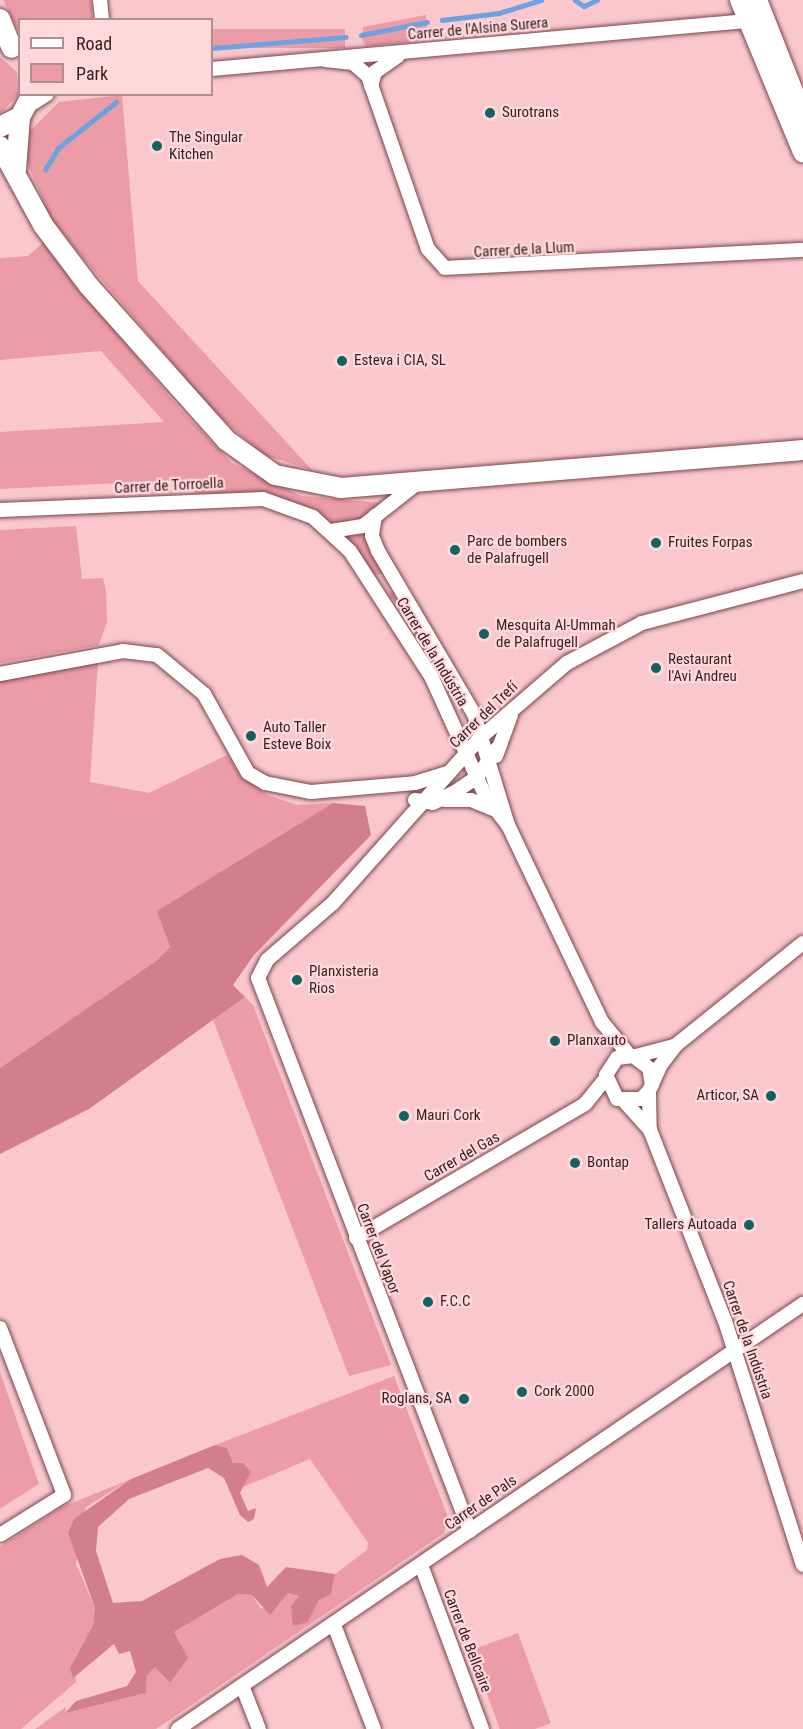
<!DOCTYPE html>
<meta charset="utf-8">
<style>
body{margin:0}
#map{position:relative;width:803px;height:1729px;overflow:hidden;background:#fac7cd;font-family:"Roboto Condensed",sans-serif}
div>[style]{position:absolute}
.green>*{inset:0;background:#ec9ca7;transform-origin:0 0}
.forest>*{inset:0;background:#d37f8b}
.stream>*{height:4.5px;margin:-2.25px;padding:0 2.25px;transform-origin:2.25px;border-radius:2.25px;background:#6ca3df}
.roads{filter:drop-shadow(0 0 2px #79454c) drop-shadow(0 0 2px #79454c)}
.street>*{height:14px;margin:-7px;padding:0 7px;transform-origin:7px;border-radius:7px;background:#fff}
.secondary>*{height:20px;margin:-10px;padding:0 10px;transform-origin:10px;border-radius:10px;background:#fff}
.dots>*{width:16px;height:16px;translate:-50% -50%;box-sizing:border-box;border:3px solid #ffd8dc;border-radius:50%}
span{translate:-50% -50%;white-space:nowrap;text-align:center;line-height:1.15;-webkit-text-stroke:4.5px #ffd8dc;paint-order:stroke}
.street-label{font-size:15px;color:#351e21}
.poi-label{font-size:15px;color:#351e21}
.left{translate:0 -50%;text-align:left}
.right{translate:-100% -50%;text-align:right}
.legend{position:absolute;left:18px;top:18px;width:195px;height:78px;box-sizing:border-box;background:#ffd8dc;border:2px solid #ae8e91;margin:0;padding:8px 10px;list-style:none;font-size:18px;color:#351e21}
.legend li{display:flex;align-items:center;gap:12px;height:30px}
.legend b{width:30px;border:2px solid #ae8e91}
</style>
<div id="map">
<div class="green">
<div style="clip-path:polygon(3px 0,91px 0,93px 19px,20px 20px,19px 32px)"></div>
<div style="clip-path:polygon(426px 15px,428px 40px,366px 46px,362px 40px,363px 27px)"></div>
<div style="left:345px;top:29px;width:19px;height:134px;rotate:90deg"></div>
<div style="clip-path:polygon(0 57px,17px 72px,20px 93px,0 114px)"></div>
<div style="clip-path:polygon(122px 95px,138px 281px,312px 470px,264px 455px,214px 412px,52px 221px,23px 153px,24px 137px,59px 102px)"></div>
<div style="clip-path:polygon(43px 243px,180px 409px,232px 463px,302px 496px,381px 503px,368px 520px,332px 525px,317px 513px,274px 496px,195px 493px,195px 483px,178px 480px,0 489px,0 432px,164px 422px,101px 351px,0 360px,0 258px,28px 256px)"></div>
<div style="clip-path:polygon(76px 526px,82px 579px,103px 578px,106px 591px,107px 622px,99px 645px,0 663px,0 530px)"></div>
<div style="clip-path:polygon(369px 526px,385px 573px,370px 576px,342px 534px)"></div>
<div style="clip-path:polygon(392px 591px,434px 660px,433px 661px,389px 594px)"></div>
<div style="clip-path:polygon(98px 663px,90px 782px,149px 793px,227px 755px,242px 777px,268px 795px,297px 805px,333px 803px,158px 911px,170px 947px,156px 961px,0 1068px,0 680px)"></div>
<div style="clip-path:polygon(245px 997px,253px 1005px,391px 1365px,349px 1376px,213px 1020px)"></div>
<div style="clip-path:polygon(0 1372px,39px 1484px,0 1509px)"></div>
<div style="clip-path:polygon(394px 1376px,448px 1517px,444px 1533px,156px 1729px,35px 1729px,66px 1707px,65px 1712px,146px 1693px,147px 1675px,155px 1666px,170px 1683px,174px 1632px,238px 1594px,252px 1595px,261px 1609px,288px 1593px,300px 1596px,308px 1622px,319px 1600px,331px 1594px,335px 1574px,367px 1550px,368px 1543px,310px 1459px,243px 1487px,251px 1472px,233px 1463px,227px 1448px,215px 1445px)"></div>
<div style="clip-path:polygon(131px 1479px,86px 1507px,76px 1564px,95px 1608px,93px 1625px,76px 1656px,76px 1682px,21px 1729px,0 1729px,0 1547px,62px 1507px)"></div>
<div style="left:518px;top:1633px;width:96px;height:50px;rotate:70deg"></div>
</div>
<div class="forest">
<div style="clip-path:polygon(333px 803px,365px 806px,371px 835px,254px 955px,233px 985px,245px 997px,89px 1109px,0 1154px,0 1068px,156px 961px,170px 947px,157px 911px)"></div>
<div style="clip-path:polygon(215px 1445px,227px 1448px,233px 1463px,243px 1463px,251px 1472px,240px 1493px,248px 1511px,256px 1508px,254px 1519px,248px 1522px,240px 1515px,224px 1478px,208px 1468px,129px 1499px,98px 1527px,96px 1551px,113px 1603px,142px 1601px,220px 1559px,242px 1555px,259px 1565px,267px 1587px,286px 1567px,335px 1574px,331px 1594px,319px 1600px,308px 1622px,293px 1626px,291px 1606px,299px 1596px,288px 1593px,270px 1615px,252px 1595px,238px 1594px,174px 1632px,188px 1658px,170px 1683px,155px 1667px,147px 1675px,146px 1693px,65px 1713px,76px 1701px,127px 1686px,136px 1672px,130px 1651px,119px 1654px,114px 1644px,73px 1678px,70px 1668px,93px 1625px,95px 1608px,68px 1533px,74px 1519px,131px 1479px)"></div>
</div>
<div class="stream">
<div style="left:575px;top:0;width:11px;rotate:34deg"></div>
<div style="left:584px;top:6px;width:14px;rotate:-25deg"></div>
<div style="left:442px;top:20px;width:57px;rotate:-7deg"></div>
<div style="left:499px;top:13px;width:44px;rotate:-17.2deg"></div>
<div style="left:361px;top:35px;width:67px;rotate:-11.1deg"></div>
<div style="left:212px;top:48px;width:134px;rotate:-4.7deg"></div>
<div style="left:45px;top:170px;width:26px;rotate:-59deg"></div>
<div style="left:58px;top:148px;width:74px;rotate:-38.4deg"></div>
</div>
<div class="roads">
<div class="street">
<div style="left:100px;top:0;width:20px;rotate:84deg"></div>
<div style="left:325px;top:60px;width:28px;rotate:6deg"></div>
<div style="left:353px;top:63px;width:20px;rotate:41deg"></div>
<div style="left:368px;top:76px;width:183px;rotate:70.9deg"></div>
<div style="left:428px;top:249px;width:25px;rotate:48deg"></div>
<div style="left:445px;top:268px;width:358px;rotate:-2.9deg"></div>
<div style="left:212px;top:69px;width:537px;rotate:-5.13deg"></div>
<div style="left:371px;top:86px;width:15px;rotate:-74deg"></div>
<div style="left:375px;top:72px;width:28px;rotate:-35deg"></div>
<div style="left:28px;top:106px;width:22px;rotate:-32deg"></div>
<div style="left:0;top:510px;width:263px;rotate:-2.4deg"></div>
<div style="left:263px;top:499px;width:53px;rotate:19.8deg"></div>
<div style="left:313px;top:517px;width:50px;rotate:42.6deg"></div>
<div style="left:350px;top:551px;width:149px;rotate:57.1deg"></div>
<div style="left:431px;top:676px;width:133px;rotate:65.6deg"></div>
<div style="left:486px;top:797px;width:36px;rotate:52deg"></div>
<div style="left:375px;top:516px;width:20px;rotate:99deg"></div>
<div style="left:372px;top:536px;width:16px;rotate:68deg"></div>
<div style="left:378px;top:551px;width:189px;rotate:59.5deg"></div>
<div style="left:474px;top:714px;width:116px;rotate:73deg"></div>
<div style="left:508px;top:825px;width:218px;rotate:64.5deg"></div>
<div style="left:602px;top:1022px;width:43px;rotate:50.7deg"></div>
<div style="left:331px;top:531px;width:32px;rotate:-9deg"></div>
<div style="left:363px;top:526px;width:71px;rotate:-38.2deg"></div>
<div style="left:0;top:674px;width:125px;rotate:-10.6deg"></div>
<div style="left:123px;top:651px;width:34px;rotate:7deg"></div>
<div style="left:157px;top:655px;width:61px;rotate:39.7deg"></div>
<div style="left:204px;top:694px;width:90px;rotate:60.9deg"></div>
<div style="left:248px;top:773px;width:20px;rotate:30deg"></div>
<div style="left:265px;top:783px;width:47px;rotate:11.1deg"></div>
<div style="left:311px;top:792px;width:104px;rotate:-4.9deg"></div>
<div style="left:415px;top:783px;width:34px;rotate:-17deg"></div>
<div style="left:496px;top:756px;width:44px;rotate:-69.9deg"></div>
<div style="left:415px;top:800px;width:18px;rotate:9deg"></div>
<div style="left:433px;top:803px;width:25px;rotate:-27deg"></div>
<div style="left:455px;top:792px;width:27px;rotate:-34deg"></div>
<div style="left:477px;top:777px;width:35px;rotate:-55deg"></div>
<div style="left:445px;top:800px;width:26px"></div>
<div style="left:471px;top:800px;width:24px;rotate:22deg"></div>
<div style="left:636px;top:1056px;width:39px;rotate:-15deg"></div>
<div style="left:652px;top:1085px;width:17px;rotate:-100deg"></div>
<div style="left:649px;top:1068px;width:20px;rotate:-143deg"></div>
<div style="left:633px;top:1056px;width:16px;rotate:173deg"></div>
<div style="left:617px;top:1058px;width:20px;rotate:123deg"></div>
<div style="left:606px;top:1075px;width:26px;rotate:65deg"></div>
<div style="left:617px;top:1099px;width:24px"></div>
<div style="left:641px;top:1099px;width:11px;rotate:-45deg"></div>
<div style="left:649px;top:1091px;width:27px;rotate:-66deg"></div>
<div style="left:660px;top:1066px;width:26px;rotate:-53deg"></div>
<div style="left:676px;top:1045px;width:163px;rotate:-38.8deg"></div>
<div style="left:649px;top:1091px;width:39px;rotate:89deg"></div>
<div style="left:650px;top:1130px;width:205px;rotate:68.6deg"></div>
<div style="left:725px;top:1321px;width:256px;rotate:72.3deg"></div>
<div style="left:625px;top:1102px;width:38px;rotate:48deg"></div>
<div style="left:356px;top:1238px;width:265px;rotate:-30.3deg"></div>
<div style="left:585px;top:1104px;width:32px;rotate:-51deg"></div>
<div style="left:0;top:1328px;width:179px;rotate:69deg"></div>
<div style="left:64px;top:1495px;width:75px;rotate:148deg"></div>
<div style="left:470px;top:1531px;width:592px;rotate:-110.97deg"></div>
<div style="left:258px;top:978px;width:20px;rotate:-63deg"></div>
<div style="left:267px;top:960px;width:87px;rotate:-40.8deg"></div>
<div style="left:333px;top:903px;width:221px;rotate:-48.3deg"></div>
<div style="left:480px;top:738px;width:115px;rotate:-40.8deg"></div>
<div style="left:567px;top:663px;width:85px;rotate:-28.1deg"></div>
<div style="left:642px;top:623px;width:166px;rotate:-14.6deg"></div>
<div style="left:421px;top:1565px;width:175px;rotate:69.6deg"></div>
<div style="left:334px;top:1625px;width:111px;rotate:69deg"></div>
<div style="left:243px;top:1688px;width:44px;rotate:68.7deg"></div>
<div style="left:178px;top:1729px;width:756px;rotate:-34.22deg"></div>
</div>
<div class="secondary">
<div style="left:740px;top:0;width:165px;rotate:67.5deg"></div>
<div style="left:757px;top:0;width:126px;rotate:68.5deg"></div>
<div style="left:0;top:19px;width:31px;rotate:68deg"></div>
<div style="left:0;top:127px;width:22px;rotate:-27deg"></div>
<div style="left:20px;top:117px;width:26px;rotate:-62deg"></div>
<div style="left:0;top:146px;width:90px;rotate:61.4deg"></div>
<div style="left:43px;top:225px;width:76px;rotate:53deg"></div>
<div style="left:89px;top:286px;width:206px;rotate:48.3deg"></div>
<div style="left:226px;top:440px;width:60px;rotate:35.5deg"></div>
<div style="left:275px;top:475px;width:67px;rotate:11.1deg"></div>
<div style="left:341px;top:488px;width:464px;rotate:-4.7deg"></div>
<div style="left:16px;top:170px;width:53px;rotate:-85.7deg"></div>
</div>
</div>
<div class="dots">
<div style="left:490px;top:113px;background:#12625f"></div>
<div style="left:157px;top:146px;background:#12625f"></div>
<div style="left:342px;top:361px;background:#12625f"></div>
<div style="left:656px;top:543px;background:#12625f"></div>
<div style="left:455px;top:550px;background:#12625f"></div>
<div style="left:484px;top:634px;background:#12625f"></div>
<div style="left:656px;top:668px;background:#12625f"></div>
<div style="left:251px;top:736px;background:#12625f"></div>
<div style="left:297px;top:980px;background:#12625f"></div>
<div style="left:555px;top:1041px;background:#12625f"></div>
<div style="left:771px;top:1096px;background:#12625f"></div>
<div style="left:404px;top:1116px;background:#12625f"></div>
<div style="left:575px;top:1163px;background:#12625f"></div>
<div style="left:749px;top:1225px;background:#12625f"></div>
<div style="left:428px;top:1302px;background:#12625f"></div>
<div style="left:522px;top:1392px;background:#12625f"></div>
<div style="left:464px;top:1399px;background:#12625f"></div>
</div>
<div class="street-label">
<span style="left:478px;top:29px;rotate:-5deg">Carrer de l'Alsina Surera</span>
<span style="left:524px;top:250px;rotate:-3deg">Carrer de la Llum</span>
<span style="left:169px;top:486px;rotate:-3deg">Carrer de Torroella</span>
<span style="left:432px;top:652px;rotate:59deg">Carrer de la Indústria</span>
<span style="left:484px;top:715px;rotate:-44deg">Carrer del Trefí</span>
<span style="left:462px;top:1157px;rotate:-30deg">Carrer del Gas</span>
<span style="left:378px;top:1249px;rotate:69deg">Carrer del Vapor</span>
<span style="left:747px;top:1340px;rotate:71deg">Carrer de la Indústria</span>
<span style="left:481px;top:1503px;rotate:-35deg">Carrer de Pals</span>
<span style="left:467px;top:1641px;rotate:69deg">Carrer de Bellcaire</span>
</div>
<div class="poi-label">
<span class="left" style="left:502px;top:113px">Surotrans</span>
<span class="left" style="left:169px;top:146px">The Singular<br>Kitchen</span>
<span class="left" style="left:354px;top:361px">Esteva i CIA, SL</span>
<span class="left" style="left:467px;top:550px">Parc de bombers<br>de Palafrugell</span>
<span class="left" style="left:668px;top:543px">Fruites Forpas</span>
<span class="left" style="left:496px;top:634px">Mesquita Al-Ummah<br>de Palafrugell</span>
<span class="left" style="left:668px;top:668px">Restaurant<br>l'Avi Andreu</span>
<span class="left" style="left:263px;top:736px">Auto Taller<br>Esteve Boix</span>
<span class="left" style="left:309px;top:980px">Planxisteria<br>Rios</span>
<span class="left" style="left:567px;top:1041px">Planxauto</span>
<span class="right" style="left:759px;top:1096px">Articor, SA</span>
<span class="left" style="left:416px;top:1116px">Mauri Cork</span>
<span class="left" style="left:587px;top:1163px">Bontap</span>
<span class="right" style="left:737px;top:1225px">Tallers Autoada</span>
<span class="left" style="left:440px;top:1302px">F.C.C</span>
<span class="left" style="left:534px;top:1392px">Cork 2000</span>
<span class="right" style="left:452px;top:1399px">Roglans, SA</span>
</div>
<ul class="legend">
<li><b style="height:8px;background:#fff"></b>Road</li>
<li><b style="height:16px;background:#ec9ca7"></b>Park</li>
</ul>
</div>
